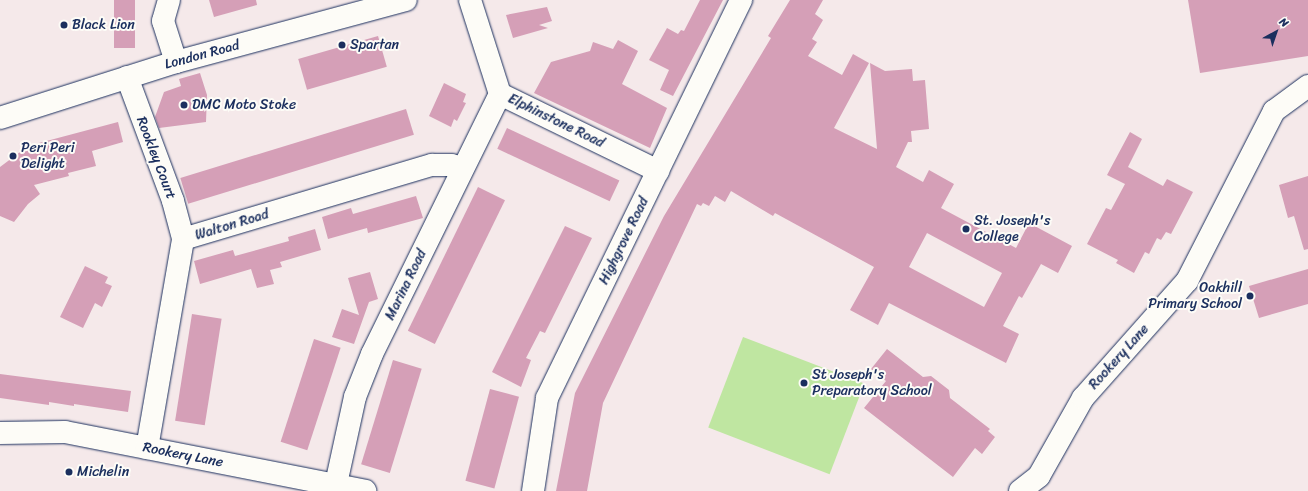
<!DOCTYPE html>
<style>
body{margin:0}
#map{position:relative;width:1308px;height:491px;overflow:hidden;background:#f5e9ea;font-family:Sriracha,sans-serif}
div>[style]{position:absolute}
.green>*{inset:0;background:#bfe6a1;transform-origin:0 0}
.building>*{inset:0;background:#d59fb7;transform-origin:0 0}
.roads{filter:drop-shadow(0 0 1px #1b2f5e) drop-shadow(0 0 1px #1b2f5e)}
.minor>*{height:22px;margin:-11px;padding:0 11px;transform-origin:11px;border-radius:11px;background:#fdfcf7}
.major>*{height:22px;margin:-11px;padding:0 11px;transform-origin:11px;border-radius:11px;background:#fdfcf7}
.dots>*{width:11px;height:11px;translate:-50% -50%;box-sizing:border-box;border:2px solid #fdfcf7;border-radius:50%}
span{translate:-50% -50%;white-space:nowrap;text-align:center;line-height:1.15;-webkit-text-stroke:4px #fdfcf7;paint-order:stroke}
.poi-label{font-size:14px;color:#1b2f5e}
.left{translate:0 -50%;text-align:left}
.right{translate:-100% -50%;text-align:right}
.street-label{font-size:14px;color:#1b2f5e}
.north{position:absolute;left:1256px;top:12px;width:40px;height:40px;-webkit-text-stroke:3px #fdfcf7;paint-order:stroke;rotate:40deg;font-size:11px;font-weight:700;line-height:16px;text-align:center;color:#1b2f5e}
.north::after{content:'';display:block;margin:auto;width:14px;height:18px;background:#1b2f5e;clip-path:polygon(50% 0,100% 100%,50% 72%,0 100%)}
</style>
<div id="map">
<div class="green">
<div style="left:743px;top:337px;width:130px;height:97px;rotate:21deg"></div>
</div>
<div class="building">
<div style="left:114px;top:0;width:21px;height:48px"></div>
<div style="clip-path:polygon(209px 0,256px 0,257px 5px,214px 17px)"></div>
<div style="clip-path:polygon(700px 0,723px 0,673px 96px,660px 90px,669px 70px,649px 60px,667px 28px,678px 34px,681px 30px,684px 31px)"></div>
<div style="clip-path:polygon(evenodd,790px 0,823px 0,815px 14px,823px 20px,812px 39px,817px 42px,808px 56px,842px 75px,853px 54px,869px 63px,834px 128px,877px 149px,870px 63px,885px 71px,912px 69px,913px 81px,925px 80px,929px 129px,911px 131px,912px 142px,908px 142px,896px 167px,923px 182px,929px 170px,954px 184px,941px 208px,1016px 248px,1029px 223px,1072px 246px,1058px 273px,1041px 264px,1022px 298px,1019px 296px,1003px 326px,1019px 334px,1006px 363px,889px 303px,878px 325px,850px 310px,874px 267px,775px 213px,773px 216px,731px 191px,725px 202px,715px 196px,709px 206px,703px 203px,701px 206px,697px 204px,603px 403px,587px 491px,556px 491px,575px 393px,664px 216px,771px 38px,768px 36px,790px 0,927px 233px,1002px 273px,984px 307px,909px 267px,927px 233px)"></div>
<div style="clip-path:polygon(1188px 0,1308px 0,1308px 56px,1200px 73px)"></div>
<div style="clip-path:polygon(547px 7px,552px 21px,539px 25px,548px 28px,513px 38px,506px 15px)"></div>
<div style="left:378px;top:36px;width:32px;height:83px;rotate:74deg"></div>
<div style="clip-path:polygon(618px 40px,638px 51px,622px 84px,667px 108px,650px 148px,534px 93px,551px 62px,590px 51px,593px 42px,613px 49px)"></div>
<div style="clip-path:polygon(200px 73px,207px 95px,206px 122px,159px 128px,155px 117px,164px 92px,181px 86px,179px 79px)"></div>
<div style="clip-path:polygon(444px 83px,466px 94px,463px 102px,466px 103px,457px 121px,454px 119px,451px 127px,429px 116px)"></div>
<div style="left:406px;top:109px;width:27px;height:236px;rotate:73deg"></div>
<div style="clip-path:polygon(118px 122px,123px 142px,92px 151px,96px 166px,68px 173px,69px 176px,34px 185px,40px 194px,28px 204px,14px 222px,0 216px,0 167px,20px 152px,39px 143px)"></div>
<div style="left:507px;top:128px;width:124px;height:23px;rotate:25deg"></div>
<div style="clip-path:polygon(1130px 132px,1142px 139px,1128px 167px,1163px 186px,1167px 179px,1193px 192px,1171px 234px,1166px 232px,1161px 240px,1157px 238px,1149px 254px,1145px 252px,1134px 273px,1116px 263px,1118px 260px,1087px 244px,1106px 208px,1111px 210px,1125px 184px,1107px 175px)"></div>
<div style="clip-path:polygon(1308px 176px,1308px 249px,1304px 250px,1294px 216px,1288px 218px,1279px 185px)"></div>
<div style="left:478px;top:187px;width:30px;height:160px;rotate:26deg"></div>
<div style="clip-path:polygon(416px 196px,423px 218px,368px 233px,367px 228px,328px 239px,322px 217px,351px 208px,353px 214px)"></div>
<div style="clip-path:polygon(565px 226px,592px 238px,545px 333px,540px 331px,526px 358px,531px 360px,521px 387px,492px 372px)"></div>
<div style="clip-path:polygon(315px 229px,321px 250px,280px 262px,282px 267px,270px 270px,274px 284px,257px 288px,251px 269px,200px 284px,194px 261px,233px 250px,235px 256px,289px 241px,288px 237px)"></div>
<div style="clip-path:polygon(85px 266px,108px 277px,105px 283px,112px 286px,102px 307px,95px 303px,83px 328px,60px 317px)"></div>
<div style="clip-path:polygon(1308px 269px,1308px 304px,1259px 318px,1249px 286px)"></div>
<div style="clip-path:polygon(370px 272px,378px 299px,369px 302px,354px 344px,332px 337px,342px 309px,359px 315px,348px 278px)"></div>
<div style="left:192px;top:314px;width:30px;height:108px;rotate:9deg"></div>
<div style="left:314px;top:339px;width:28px;height:108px;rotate:18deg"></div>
<div style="clip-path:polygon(887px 349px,923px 377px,931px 376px,949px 390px,950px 398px,990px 429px,988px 431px,995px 437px,982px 454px,975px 448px,953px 477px,864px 408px,886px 381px,871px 369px)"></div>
<div style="left:393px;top:360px;width:30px;height:109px;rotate:17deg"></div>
<div style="clip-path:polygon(0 374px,131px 391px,128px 412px,74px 404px,74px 406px,49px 402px,49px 405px,0 398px)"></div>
<div style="left:490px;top:389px;width:30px;height:95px;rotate:15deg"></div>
</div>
<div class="roads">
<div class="minor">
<div style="left:169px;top:0;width:22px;rotate:106deg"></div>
<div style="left:163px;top:21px;width:43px;rotate:72.4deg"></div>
<div style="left:470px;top:0;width:99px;rotate:72.3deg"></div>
<div style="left:500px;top:94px;width:176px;rotate:26deg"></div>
<div style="left:127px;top:77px;width:132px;rotate:69.6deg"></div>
<div style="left:173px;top:201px;width:39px;rotate:75deg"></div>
<div style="left:0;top:433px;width:65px;rotate:-0.9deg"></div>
<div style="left:65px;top:432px;width:306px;rotate:11.1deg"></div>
<div style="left:147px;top:448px;width:212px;rotate:-80.2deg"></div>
<div style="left:183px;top:239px;width:260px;rotate:-16.6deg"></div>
<div style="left:432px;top:165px;width:19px"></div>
<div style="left:451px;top:165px;width:11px;rotate:15deg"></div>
<div style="left:336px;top:484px;width:89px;rotate:-77.7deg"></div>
<div style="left:355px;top:397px;width:46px;rotate:-68.4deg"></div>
<div style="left:372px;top:354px;width:290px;rotate:-63.8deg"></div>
<div style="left:533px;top:491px;width:94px;rotate:-81.4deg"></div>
<div style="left:547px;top:398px;width:443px;rotate:-64deg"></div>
<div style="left:1020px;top:491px;width:24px;rotate:-38deg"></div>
<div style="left:1039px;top:476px;width:90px;rotate:-60.6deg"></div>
<div style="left:1083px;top:398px;width:157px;rotate:-48.4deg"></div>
<div style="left:1187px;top:281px;width:191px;rotate:-62.9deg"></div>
<div style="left:1274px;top:111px;width:42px;rotate:-36.3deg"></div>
</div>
<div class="major">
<div style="left:0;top:118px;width:185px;rotate:-17.7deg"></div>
<div style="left:176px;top:62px;width:238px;rotate:-15.1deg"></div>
</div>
</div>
<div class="dots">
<div style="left:64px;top:25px;background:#1b2f5e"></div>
<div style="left:342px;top:45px;background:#1b2f5e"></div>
<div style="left:184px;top:105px;background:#1b2f5e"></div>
<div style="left:13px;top:156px;background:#1b2f5e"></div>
<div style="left:966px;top:229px;background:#1b2f5e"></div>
<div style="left:1250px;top:296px;background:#1b2f5e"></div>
<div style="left:804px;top:383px;background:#1b2f5e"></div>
<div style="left:69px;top:472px;background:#1b2f5e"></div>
</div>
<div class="poi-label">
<span class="left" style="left:72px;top:25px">Black Lion</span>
<span class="left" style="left:350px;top:45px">Spartan</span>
<span class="left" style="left:192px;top:105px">DMC Moto Stoke</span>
<span class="left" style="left:21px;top:156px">Peri Peri<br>Delight</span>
<span class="left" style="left:974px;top:229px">St. Joseph's<br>College</span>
<span class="right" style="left:1242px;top:296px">Oakhill<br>Primary School</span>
<span class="left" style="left:812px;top:383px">St Joseph's<br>Preparatory School</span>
<span class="left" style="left:77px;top:472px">Michelin</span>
</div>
<div class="street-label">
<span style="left:202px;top:55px;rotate:-15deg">London Road</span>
<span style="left:556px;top:121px;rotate:26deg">Elphinstone Road</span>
<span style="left:156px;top:158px;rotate:69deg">Rookley Court</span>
<span style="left:232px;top:225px;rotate:-17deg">Walton Road</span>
<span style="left:624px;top:241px;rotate:-64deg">Highgrove Road</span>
<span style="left:406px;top:285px;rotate:-64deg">Marina Road</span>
<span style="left:1119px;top:357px;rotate:-48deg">Rookery Lane</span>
<span style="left:183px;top:455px;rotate:11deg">Rookery Lane</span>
</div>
<div class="north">N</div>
</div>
